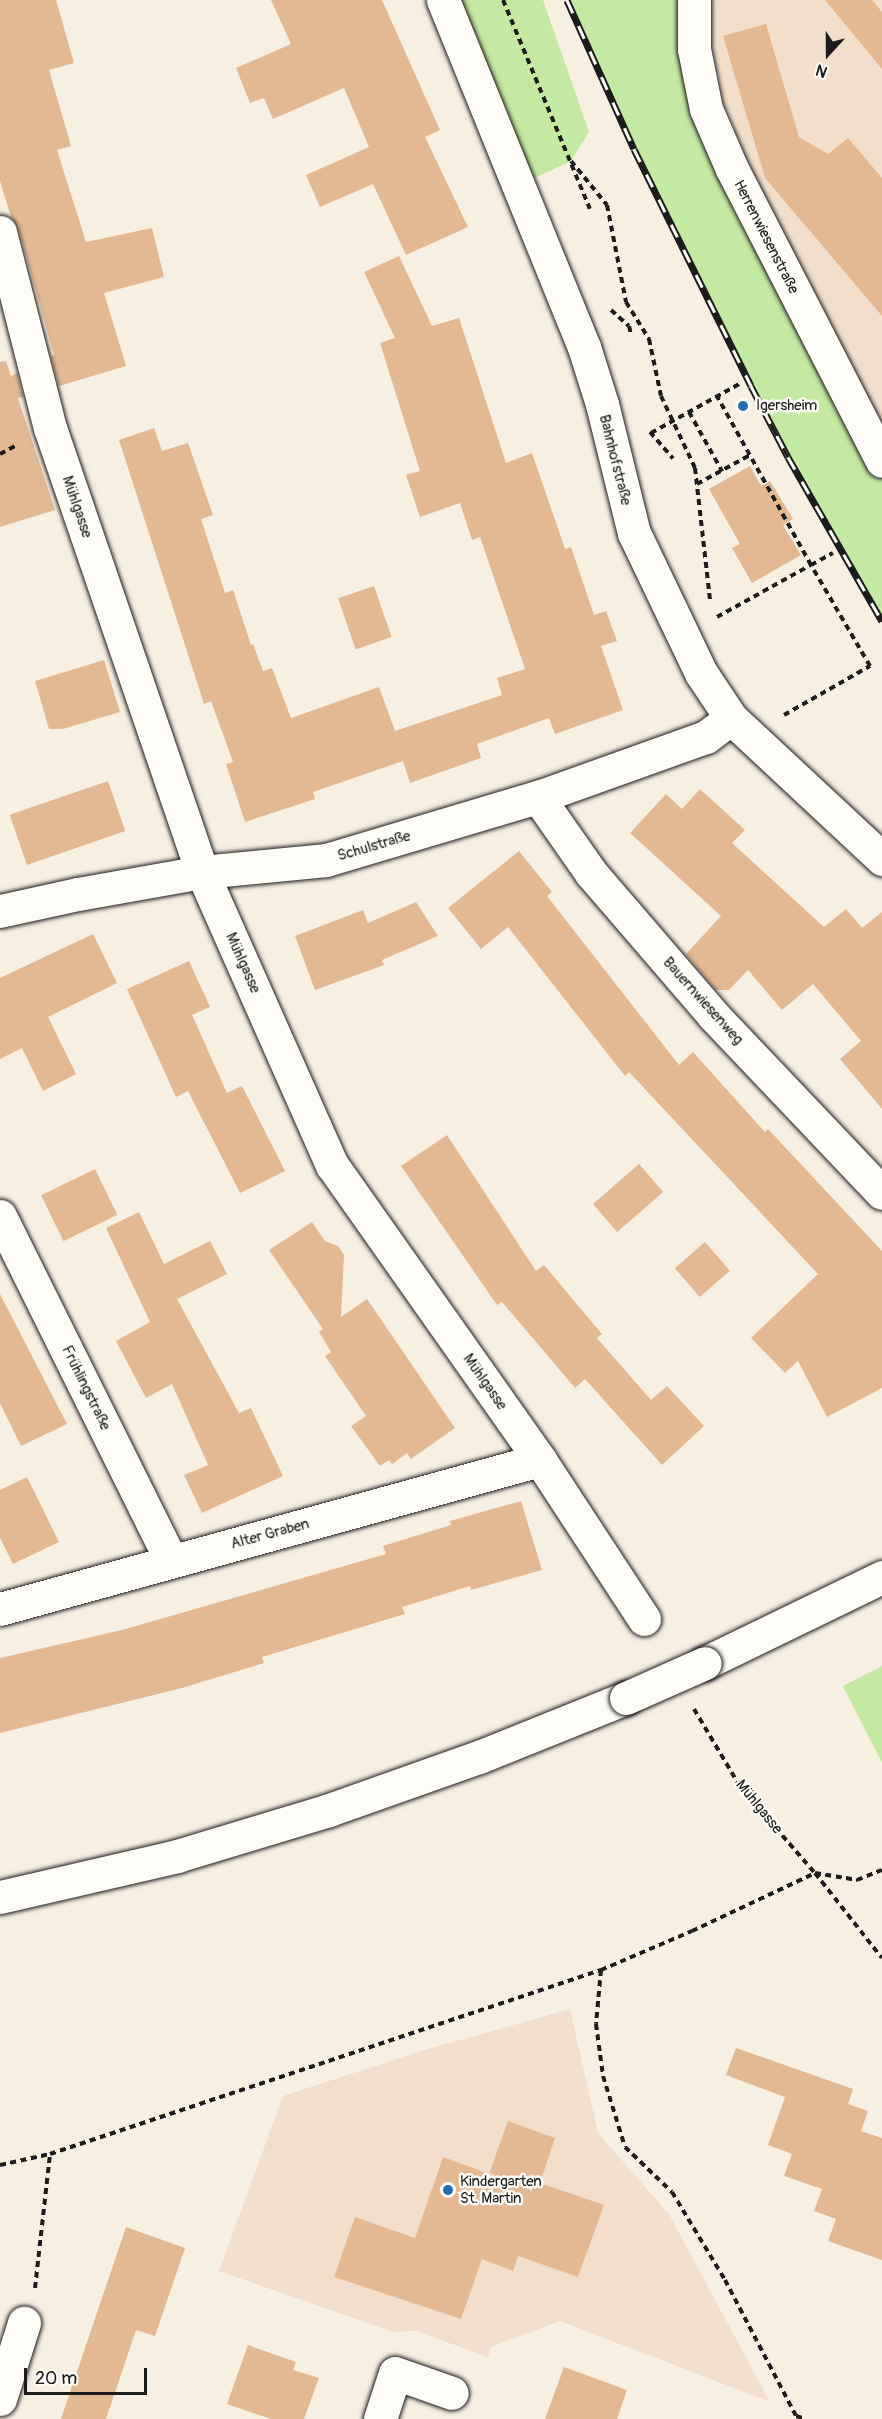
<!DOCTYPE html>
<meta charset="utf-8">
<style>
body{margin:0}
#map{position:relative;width:882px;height:2419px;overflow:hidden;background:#f8efe3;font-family:Pangolin,sans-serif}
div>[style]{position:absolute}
.built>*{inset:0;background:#f2dfcb}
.green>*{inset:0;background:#c4e9a3}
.building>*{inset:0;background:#e3b993;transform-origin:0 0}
.path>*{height:4px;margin-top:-2px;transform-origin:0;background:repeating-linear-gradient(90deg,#1c1c1c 0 6px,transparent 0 10.5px)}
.roads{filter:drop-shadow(0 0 2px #1c1c1c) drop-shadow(0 0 2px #1c1c1c)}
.minor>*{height:33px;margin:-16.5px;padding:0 16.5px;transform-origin:16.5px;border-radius:16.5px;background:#fdfcf7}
.major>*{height:33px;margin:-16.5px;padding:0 16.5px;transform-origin:16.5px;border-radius:16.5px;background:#fdfcf7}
.rail>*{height:7px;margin-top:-3.5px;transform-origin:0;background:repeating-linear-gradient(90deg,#fdfcf7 0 14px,#1c1c1c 0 28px);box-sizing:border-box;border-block:2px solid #1c1c1c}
.bridges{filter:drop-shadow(0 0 2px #1c1c1c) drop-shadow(0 0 2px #1c1c1c)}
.major-bridge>*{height:33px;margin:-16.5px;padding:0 16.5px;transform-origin:16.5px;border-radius:16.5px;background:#fdfcf7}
.dots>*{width:16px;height:16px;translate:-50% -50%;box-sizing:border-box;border:3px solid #fdfcf7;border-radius:50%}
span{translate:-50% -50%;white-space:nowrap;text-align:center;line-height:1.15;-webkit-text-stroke:5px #fdfcf7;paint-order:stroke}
.street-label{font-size:15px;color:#1c1c1c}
.poi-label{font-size:15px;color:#1c1c1c}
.left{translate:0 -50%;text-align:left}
.north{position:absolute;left:798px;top:24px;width:60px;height:60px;-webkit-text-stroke:4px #fdfcf7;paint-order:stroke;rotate:201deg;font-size:16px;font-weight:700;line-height:24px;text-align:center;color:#1c1c1c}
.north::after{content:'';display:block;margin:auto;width:21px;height:27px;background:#1c1c1c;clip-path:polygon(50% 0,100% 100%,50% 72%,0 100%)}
.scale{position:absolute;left:24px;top:2368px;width:123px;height:27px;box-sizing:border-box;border:3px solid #1c1c1c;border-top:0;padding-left:8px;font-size:18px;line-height:21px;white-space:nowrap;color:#1c1c1c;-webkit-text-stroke:4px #fdfcf7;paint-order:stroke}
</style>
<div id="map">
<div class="built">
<div style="clip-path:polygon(713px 0,882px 0,882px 427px,850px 367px,748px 161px,724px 102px,713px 46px)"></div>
<div style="clip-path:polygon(570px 2009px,598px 2133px,669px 2214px,770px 2402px,560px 2321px,491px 2347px,488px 2357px,416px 2331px,393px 2332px,219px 2271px,283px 2096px,421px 2051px)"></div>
</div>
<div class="green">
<div style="clip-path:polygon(443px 0,543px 0,589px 132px,571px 161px,519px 185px)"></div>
<div style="clip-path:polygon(567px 0,694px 0,694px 49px,882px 461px,882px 621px,788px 457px,751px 386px,634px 149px)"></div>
<div style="clip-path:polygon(882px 1666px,882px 1763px,843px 1686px)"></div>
</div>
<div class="building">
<div style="clip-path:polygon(0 0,56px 0,74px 63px,49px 70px,71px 146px,57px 150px,86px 242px,152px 228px,164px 277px,104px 293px,126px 366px,59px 386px,51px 356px,54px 355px,18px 227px,11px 217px,0 181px)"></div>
<div style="clip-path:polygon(271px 0,382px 0,440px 130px,425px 137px,468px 227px,406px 255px,373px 184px,320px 207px,306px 175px,369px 147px,344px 88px,273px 119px,264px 98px,250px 103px,236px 68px,291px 44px)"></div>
<div style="clip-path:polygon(825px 0,872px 0,882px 12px,882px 69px)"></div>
<div style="clip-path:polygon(766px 24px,799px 137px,828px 154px,848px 138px,882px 178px,882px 316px,765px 178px,723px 36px)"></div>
<div style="clip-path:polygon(399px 256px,432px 326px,459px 318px,506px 463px,532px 453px,565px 549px,571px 547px,594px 615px,606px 611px,617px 641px,601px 646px,623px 710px,555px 734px,549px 718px,477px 744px,481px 758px,410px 783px,403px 761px,313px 792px,315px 799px,245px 822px,226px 764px,233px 762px,211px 701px,204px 704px,119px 440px,154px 428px,162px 451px,188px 443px,213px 515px,201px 519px,225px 593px,233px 590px,251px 645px,253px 644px,263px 671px,272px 668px,291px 718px,379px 687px,395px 731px,502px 695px,497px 678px,525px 669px,480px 537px,472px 540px,460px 503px,420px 517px,406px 475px,420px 471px,380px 343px,395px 338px,364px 272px)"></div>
<div style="clip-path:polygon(6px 361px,11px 376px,17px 373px,23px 397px,18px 398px,55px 510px,0 527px,0 362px)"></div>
<div style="clip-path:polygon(750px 466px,761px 486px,770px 481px,793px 519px,783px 525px,801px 555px,752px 583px,732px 548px,740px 544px,709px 489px)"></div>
<div style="left:374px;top:586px;width:54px;height:38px;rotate:71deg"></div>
<div style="clip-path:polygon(104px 660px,120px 712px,63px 729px,49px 729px,35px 681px)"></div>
<div style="left:108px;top:781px;width:53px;height:104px;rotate:71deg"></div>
<div style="clip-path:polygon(700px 789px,745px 830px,732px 843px,824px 927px,846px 909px,862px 928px,882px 912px,882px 1109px,840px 1059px,861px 1041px,813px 984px,782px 1010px,748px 970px,729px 990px,716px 990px,686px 954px,721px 916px,630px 833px,666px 794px,682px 809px)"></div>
<div style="clip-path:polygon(519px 851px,552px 892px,547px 896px,679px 1065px,693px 1052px,765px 1132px,768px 1129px,882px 1251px,882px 1388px,827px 1417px,798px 1361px,785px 1373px,751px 1338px,818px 1274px,629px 1072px,625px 1076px,508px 927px,481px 949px,448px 908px)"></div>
<div style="clip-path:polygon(416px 902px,438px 936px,382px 960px,384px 965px,315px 990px,295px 936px,363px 910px,368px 923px)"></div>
<div style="clip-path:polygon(93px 934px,117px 983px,48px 1017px,76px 1074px,43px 1091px,22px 1048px,0 1059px,0 978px)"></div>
<div style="clip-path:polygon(189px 961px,210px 1007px,192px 1015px,227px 1093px,242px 1086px,285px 1171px,240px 1193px,188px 1091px,176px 1097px,127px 989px)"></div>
<div style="clip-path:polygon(447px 1135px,536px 1271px,544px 1265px,602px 1334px,597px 1338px,651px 1400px,667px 1386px,704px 1426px,662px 1465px,585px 1379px,575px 1388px,502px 1302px,497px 1305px,401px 1166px)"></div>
<div style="left:639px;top:1164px;width:37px;height:61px;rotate:49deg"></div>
<div style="left:95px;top:1169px;width:51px;height:60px;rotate:64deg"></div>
<div style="clip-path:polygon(139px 1212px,164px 1264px,210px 1241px,227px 1274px,177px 1299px,239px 1413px,251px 1408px,283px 1476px,202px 1513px,184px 1475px,208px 1465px,172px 1384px,146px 1398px,116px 1341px,150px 1322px,106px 1228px)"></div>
<div style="clip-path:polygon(312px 1222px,325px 1241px,338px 1246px,344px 1255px,341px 1317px,367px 1299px,455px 1428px,411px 1459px,407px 1453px,392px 1464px,389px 1460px,380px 1466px,351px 1426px,366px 1416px,325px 1356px,331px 1352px,319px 1332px,323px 1329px,269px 1250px)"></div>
<div style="left:705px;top:1242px;width:38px;height:40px;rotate:49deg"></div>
<div style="clip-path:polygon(0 1294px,67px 1424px,21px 1446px,0 1403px)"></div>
<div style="clip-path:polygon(27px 1477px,59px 1542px,13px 1564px,0 1538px,0 1490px)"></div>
<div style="clip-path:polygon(521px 1501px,542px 1570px,471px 1590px,470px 1586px,402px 1607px,405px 1614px,262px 1657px,264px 1663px,182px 1688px,0 1733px,0 1658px,122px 1630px,386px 1554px,383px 1546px,451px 1525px,450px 1521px)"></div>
<div style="clip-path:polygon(736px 2048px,853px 2089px,848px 2104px,868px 2111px,861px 2131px,882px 2138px,882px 2260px,828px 2241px,836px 2219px,814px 2211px,822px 2189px,784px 2176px,792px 2154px,768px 2145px,785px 2097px,726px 2075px)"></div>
<div style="clip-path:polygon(508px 2121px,555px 2138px,540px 2183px,604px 2205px,578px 2277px,518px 2256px,513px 2271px,482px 2259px,461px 2319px,334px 2277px,355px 2217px,415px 2238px,443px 2157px,489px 2174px)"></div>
<div style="clip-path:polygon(126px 2227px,185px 2248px,155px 2336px,136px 2330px,106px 2419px,61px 2419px)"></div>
<div style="clip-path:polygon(248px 2345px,296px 2362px,293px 2370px,319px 2378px,304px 2419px,271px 2419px,227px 2404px)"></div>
<div style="clip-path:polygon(564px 2367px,627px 2390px,617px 2419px,545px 2419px)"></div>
</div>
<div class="path">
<div style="left:503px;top:0;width:226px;rotate:67.4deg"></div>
<div style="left:571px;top:161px;width:57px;rotate:50.7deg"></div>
<div style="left:607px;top:205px;width:99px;rotate:78.9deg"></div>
<div style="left:626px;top:302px;width:44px;rotate:58.1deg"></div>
<div style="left:649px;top:339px;width:58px;rotate:78.1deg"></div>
<div style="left:661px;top:396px;width:80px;rotate:64.7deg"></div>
<div style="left:695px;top:468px;width:132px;rotate:83.5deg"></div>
<div style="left:611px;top:310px;width:24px;rotate:42deg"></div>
<div style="left:629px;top:326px;width:8px;rotate:76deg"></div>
<div style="left:689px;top:412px;width:68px;rotate:60.8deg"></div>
<div style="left:650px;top:432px;width:35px;rotate:49deg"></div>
<div style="left:651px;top:433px;width:103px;rotate:-29.1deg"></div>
<div style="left:0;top:454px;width:17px;rotate:-28deg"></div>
<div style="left:697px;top:484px;width:60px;rotate:-28.7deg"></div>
<div style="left:717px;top:617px;width:107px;rotate:-29deg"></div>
<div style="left:811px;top:565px;width:193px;rotate:-119.1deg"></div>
<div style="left:784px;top:715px;width:99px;rotate:-29.7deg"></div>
<div style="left:870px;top:666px;width:117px;rotate:-120.3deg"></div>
<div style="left:811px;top:565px;width:25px;rotate:-29deg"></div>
<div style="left:694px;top:1709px;width:92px;rotate:59.3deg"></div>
<div style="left:741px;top:1788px;width:113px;rotate:49deg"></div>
<div style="left:815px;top:1873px;width:108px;rotate:51.8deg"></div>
<div style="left:601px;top:1970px;width:54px;rotate:95.3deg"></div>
<div style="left:596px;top:2024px;width:52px;rotate:82.3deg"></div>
<div style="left:603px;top:2076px;width:74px;rotate:72.8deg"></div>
<div style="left:625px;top:2147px;width:65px;rotate:43.8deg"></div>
<div style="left:672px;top:2192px;width:103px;rotate:58.9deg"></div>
<div style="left:725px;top:2280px;width:153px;rotate:62.4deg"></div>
<div style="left:796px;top:2416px;width:10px;rotate:17deg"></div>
<div style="left:0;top:2165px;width:51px;rotate:-12.4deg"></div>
<div style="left:50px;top:2154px;width:581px;rotate:-18.47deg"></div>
<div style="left:601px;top:1970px;width:99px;rotate:-23.2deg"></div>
<div style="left:692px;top:1931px;width:136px;rotate:-25.2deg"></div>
<div style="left:815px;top:1873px;width:43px;rotate:9.5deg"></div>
<div style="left:857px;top:1880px;width:27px;rotate:-22deg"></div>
<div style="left:35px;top:2288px;width:135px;rotate:-83.6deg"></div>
</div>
<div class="roads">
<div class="minor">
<div style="left:443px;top:0;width:375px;rotate:67.9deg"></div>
<div style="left:584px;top:347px;width:60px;rotate:72.5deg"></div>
<div style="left:602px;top:404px;width:133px;rotate:76.1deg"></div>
<div style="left:634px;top:533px;width:155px;rotate:64.4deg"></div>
<div style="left:701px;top:673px;width:54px;rotate:56.3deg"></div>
<div style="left:731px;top:718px;width:207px;rotate:43deg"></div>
<div style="left:694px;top:0;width:49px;rotate:90deg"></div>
<div style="left:694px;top:49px;width:61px;rotate:78.7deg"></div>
<div style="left:706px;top:109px;width:65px;rotate:66.6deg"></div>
<div style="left:732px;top:169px;width:328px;rotate:62.8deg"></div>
<div style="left:0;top:232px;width:202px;rotate:75.7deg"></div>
<div style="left:50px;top:428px;width:469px;rotate:71.1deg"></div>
<div style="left:202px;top:872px;width:321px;rotate:66.1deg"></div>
<div style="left:332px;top:1165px;width:361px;rotate:54.8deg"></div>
<div style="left:540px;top:1460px;width:190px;rotate:56.8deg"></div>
<div style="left:538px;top:797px;width:93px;rotate:55.1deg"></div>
<div style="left:591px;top:873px;width:187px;rotate:49.3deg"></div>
<div style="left:713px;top:1015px;width:245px;rotate:46.5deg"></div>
<div style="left:0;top:911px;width:80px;rotate:-12.3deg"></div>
<div style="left:78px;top:894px;width:126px;rotate:-10.1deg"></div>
<div style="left:202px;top:872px;width:125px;rotate:-5.5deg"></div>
<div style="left:326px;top:860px;width:221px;rotate:-16.6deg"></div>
<div style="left:538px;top:797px;width:178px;rotate:-19.7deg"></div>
<div style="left:706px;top:737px;width:31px;rotate:-37deg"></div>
<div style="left:0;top:1216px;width:384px;rotate:63.6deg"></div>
<div style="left:0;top:1609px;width:560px;rotate:-15.43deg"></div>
<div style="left:0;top:2399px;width:80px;rotate:-72.5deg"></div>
<div style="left:380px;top:2419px;width:48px;rotate:-71.9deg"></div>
<div style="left:395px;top:2373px;width:60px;rotate:19.3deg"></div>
</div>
<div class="major">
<div style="left:705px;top:1663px;width:197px;rotate:-25.9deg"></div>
<div style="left:0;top:1897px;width:182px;rotate:-13deg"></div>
<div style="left:177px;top:1856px;width:159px;rotate:-16.8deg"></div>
<div style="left:329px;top:1810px;width:159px;rotate:-19.5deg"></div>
<div style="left:479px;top:1757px;width:158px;rotate:-21.9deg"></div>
</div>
</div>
<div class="rail">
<div style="left:567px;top:0;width:163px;rotate:65.8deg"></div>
<div style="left:634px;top:149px;width:264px;rotate:63.7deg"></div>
<div style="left:751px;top:386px;width:80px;rotate:62.5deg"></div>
<div style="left:788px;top:457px;width:189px;rotate:60.2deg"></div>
</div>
<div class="bridges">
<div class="major-bridge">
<div style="left:626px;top:1698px;width:86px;rotate:-23.9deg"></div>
</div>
</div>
<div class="dots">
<div style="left:743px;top:406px;background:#1f6fb2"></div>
<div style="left:448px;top:2190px;background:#1f6fb2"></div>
</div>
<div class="street-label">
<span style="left:766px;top:237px;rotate:63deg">Herrenwiesenstraße</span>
<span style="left:615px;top:460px;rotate:76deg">Bahnhofstraße</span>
<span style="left:77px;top:507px;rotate:71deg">Mühlgasse</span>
<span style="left:374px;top:846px;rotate:-16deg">Schulstraße</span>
<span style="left:243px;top:963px;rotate:66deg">Mühlgasse</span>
<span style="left:703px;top:1001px;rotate:48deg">Bauernwiesenweg</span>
<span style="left:485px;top:1382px;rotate:55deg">Mühlgasse</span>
<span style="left:86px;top:1388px;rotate:64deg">Frühlingstraße</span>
<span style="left:270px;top:1534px;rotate:-15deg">Alter Graben</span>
<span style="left:759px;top:1807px;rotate:51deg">Mühlgasse</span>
</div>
<div class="poi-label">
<span class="left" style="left:756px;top:406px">Igersheim</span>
<span class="left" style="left:460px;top:2190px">Kindergarten<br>St. Martin</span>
</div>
<div class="north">N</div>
<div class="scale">20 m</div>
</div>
